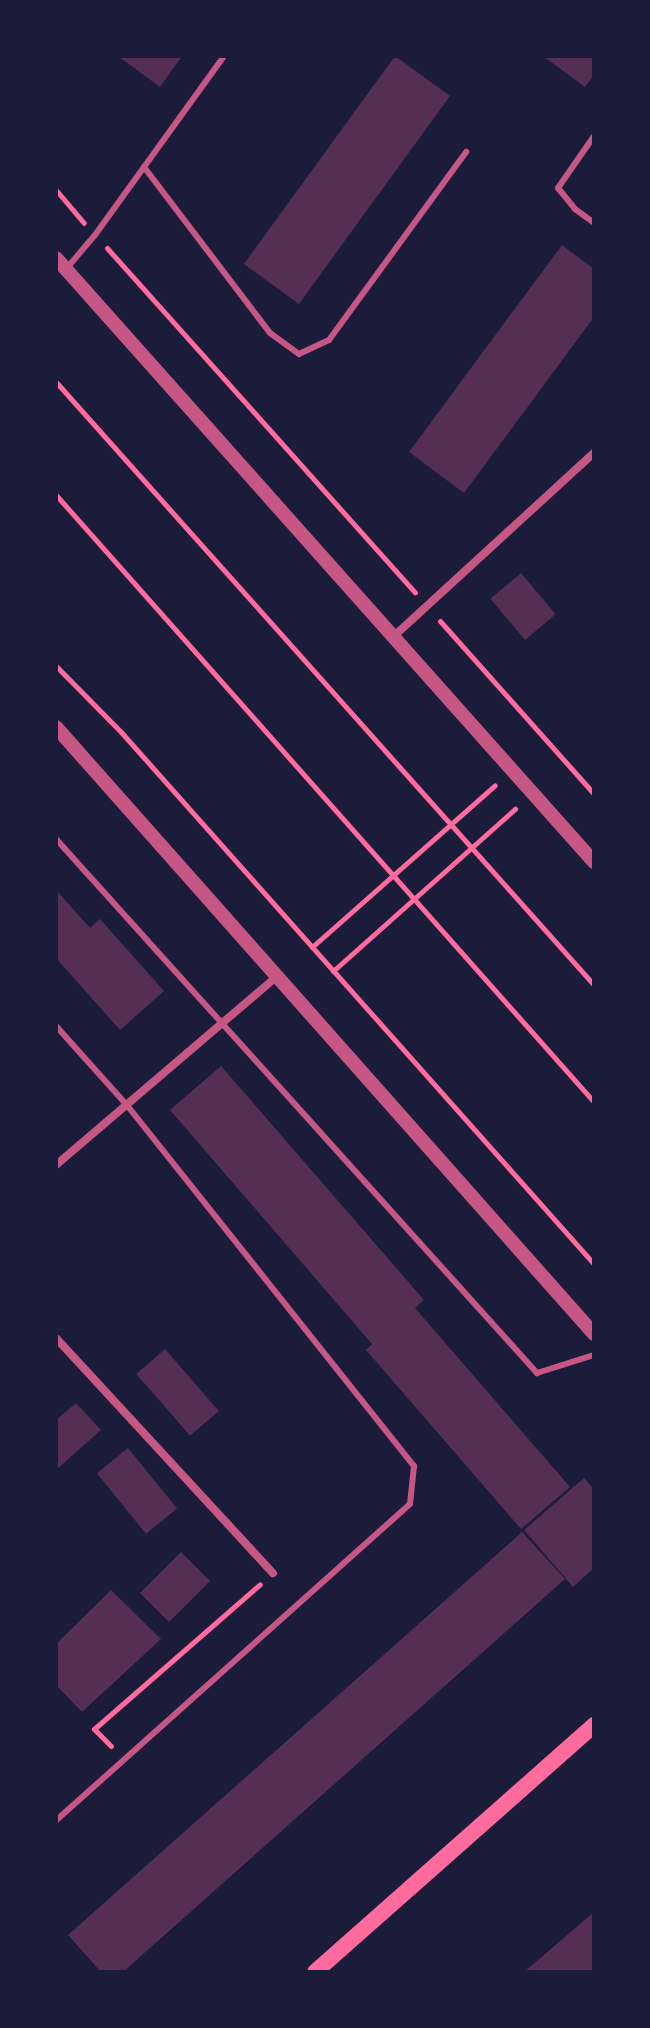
<!DOCTYPE html>
<style>
body{margin:0}
#map{position:relative;width:650px;height:2028px;overflow:hidden;background:#1b1b3a;font-family:"PT Sans Narrow",sans-serif}
div>[style]{position:absolute}
.building>*{inset:0;background:#542f53;transform-origin:0 0}
.path>*{height:5px;margin:-2.5px;padding:0 2.5px;transform-origin:2.5px;border-radius:2.5px;background:#ff6b9d}
.service>*{height:6px;margin:-3px;padding:0 3px;transform-origin:3px;border-radius:3px;background:#c65784}
.minor>*{height:8px;margin:-4px;padding:0 4px;transform-origin:4px;border-radius:4px;background:#c65784}
.tertiary>*{height:14px;margin:-7px;padding:0 7px;transform-origin:7px;border-radius:7px;background:#c65784}
.secondary>*{height:16px;margin:-8px;padding:0 8px;transform-origin:8px;border-radius:8px;background:#ff6b9d}
span{translate:-50% -50%;white-space:nowrap;text-align:center;line-height:1.15;-webkit-text-stroke:8px #1b1b3a;paint-order:stroke}
.frame{position:absolute;inset:0;border:58px solid #1b1b3a;pointer-events:none}
</style>
<div id="map">
<div class="building">
<div style="clip-path:polygon(118px 56px,182px 56px,160px 87px)"></div>
<div style="left:395px;top:56px;width:68px;height:257px;rotate:36deg"></div>
<div style="clip-path:polygon(543px 56px,594px 56px,594px 75px,585px 87px)"></div>
<div style="clip-path:polygon(562px 245px,594px 269px,594px 317px,464px 493px,409px 452px)"></div>
<div style="left:521px;top:573px;width:54px;height:40px;rotate:50deg"></div>
<div style="clip-path:polygon(56px 890px,90px 928px,100px 919px,164px 991px,120px 1030px,56px 958px)"></div>
<div style="clip-path:polygon(221px 1066px,424px 1300px,415px 1308px,570px 1487px,521px 1529px,366px 1350px,372px 1344px,170px 1110px)"></div>
<div style="left:165px;top:1349px;width:82px;height:38px;rotate:49deg"></div>
<div style="clip-path:polygon(76px 1403px,101px 1430px,56px 1470px,56px 1420px)"></div>
<div style="left:128px;top:1448px;width:78px;height:40px;rotate:51deg"></div>
<div style="clip-path:polygon(584px 1478px,594px 1489px,594px 1568px,573px 1587px,524px 1530px)"></div>
<div style="clip-path:polygon(522px 1532px,565px 1579px,123px 1972px,101px 1972px,68px 1935px)"></div>
<div style="left:181px;top:1552px;width:41px;height:58px;rotate:45deg"></div>
<div style="clip-path:polygon(111px 1590px,161px 1639px,82px 1712px,56px 1685px,56px 1644px)"></div>
<div style="clip-path:polygon(594px 1912px,594px 1972px,524px 1972px)"></div>
</div>
<div class="path">
<div style="left:56px;top:190px;width:43px;rotate:49.7deg"></div>
<div style="left:107px;top:248px;width:462px;rotate:48.2deg"></div>
<div style="left:56px;top:382px;width:808px;rotate:48.26deg"></div>
<div style="left:56px;top:495px;width:811px;rotate:48.45deg"></div>
<div style="left:440px;top:621px;width:232px;rotate:48.3deg"></div>
<div style="left:56px;top:666px;width:93px;rotate:45.4deg"></div>
<div style="left:121px;top:732px;width:712px;rotate:48.36deg"></div>
<div style="left:312px;top:947px;width:244px;rotate:-41.5deg"></div>
<div style="left:333px;top:971px;width:244px;rotate:-41.7deg"></div>
<div style="left:111px;top:1746px;width:24px;rotate:-135deg"></div>
<div style="left:94px;top:1729px;width:220px;rotate:-41.1deg"></div>
</div>
<div class="service">
<div style="left:594px;top:136px;width:63px;rotate:124.7deg"></div>
<div style="left:558px;top:188px;width:27px;rotate:51deg"></div>
<div style="left:575px;top:209px;width:24px;rotate:36deg"></div>
<div style="left:144px;top:167px;width:208px;rotate:52.8deg"></div>
<div style="left:270px;top:333px;width:36px;rotate:36deg"></div>
<div style="left:299px;top:354px;width:33px;rotate:-25deg"></div>
<div style="left:329px;top:340px;width:233px;rotate:-53.9deg"></div>
<div style="left:66px;top:269px;width:45px;rotate:-49.5deg"></div>
<div style="left:95px;top:235px;width:221px;rotate:-54.2deg"></div>
<div style="left:56px;top:839px;width:719px;rotate:47.99deg"></div>
<div style="left:537px;top:1373px;width:60px;rotate:-17.5deg"></div>
<div style="left:56px;top:1026px;width:105px;rotate:48.1deg"></div>
<div style="left:126px;top:1104px;width:463px;rotate:51.5deg"></div>
<div style="left:414px;top:1466px;width:38px;rotate:96deg"></div>
<div style="left:410px;top:1504px;width:475px;rotate:138.2deg"></div>
</div>
<div class="minor">
<div style="left:393px;top:637px;width:273px;rotate:-42.5deg"></div>
<div style="left:56px;top:1165px;width:291px;rotate:-40.5deg"></div>
<div style="left:56px;top:1338px;width:320px;rotate:47.3deg"></div>
</div>
<div class="tertiary">
<div style="left:56px;top:258px;width:809px;rotate:48.31deg"></div>
<div style="left:56px;top:727px;width:811px;rotate:48.45deg"></div>
</div>
<div class="secondary">
<div style="left:315px;top:1972px;width:373px;rotate:-41.5deg"></div>
</div>
<div class="frame"></div>
</div>
